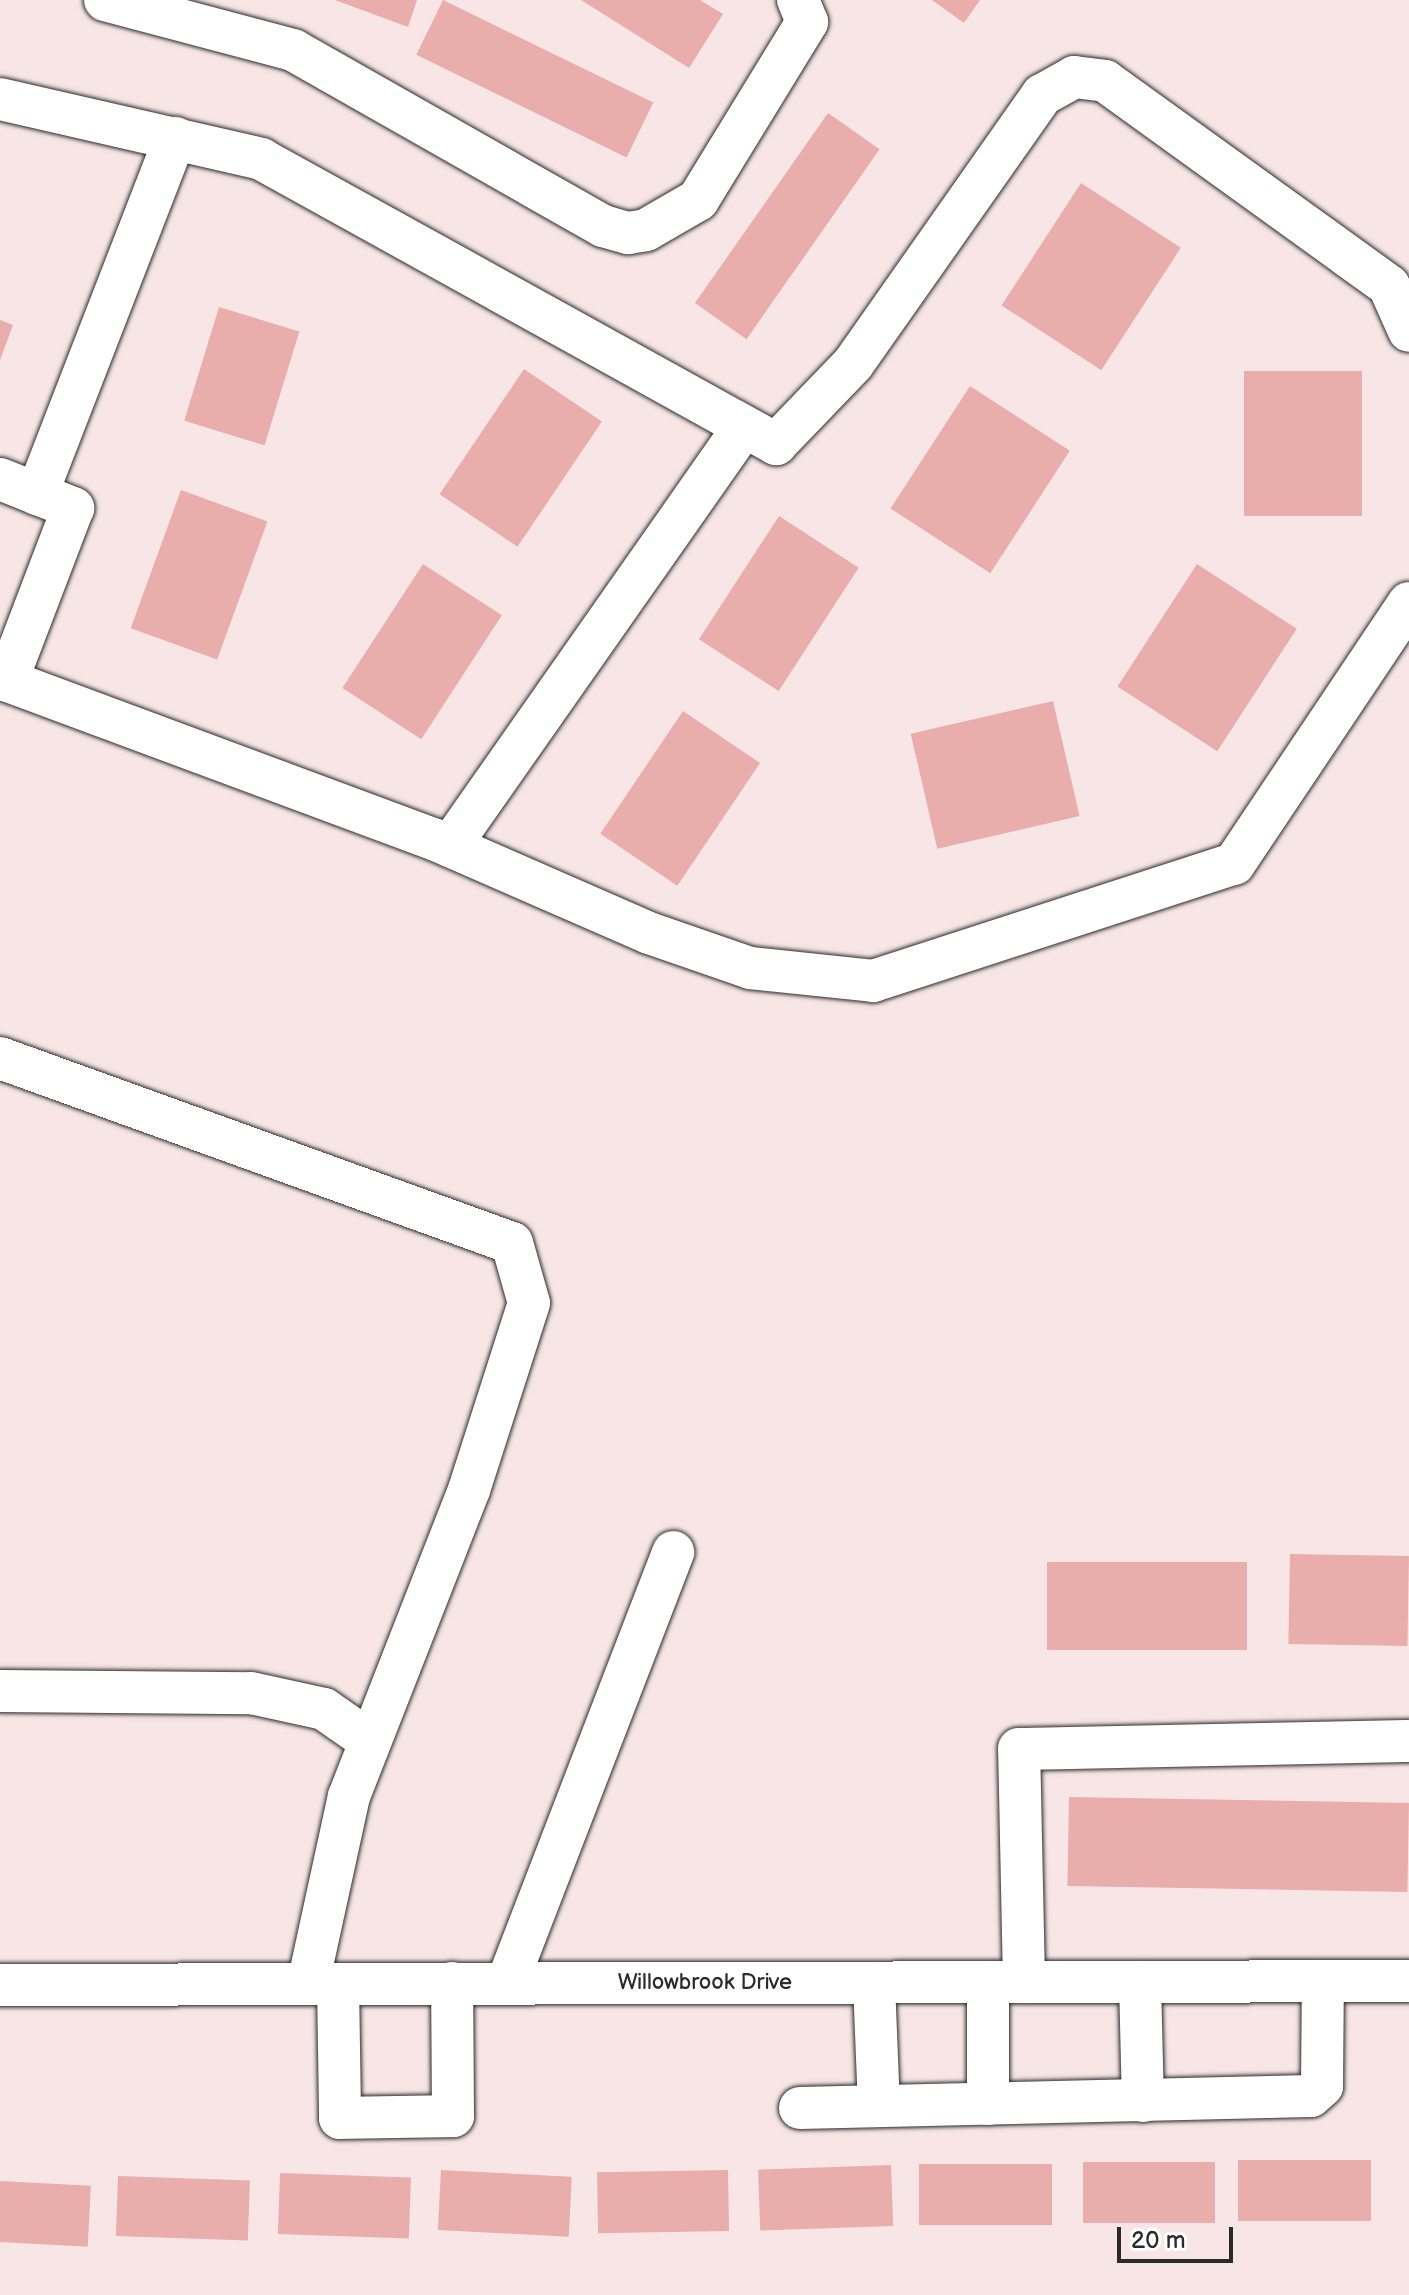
<!DOCTYPE html>
<style>
body{margin:0}
#map{position:relative;width:1409px;height:2295px;overflow:hidden;background:#f8e6e6;font-family:"Balsamiq Sans",sans-serif}
div>[style]{position:absolute}
.building>*{inset:0;background:#e9adab;transform-origin:0 0}
.roads{filter:drop-shadow(0 0 2px #2b2b2b) drop-shadow(0 0 2px #2b2b2b)}
.minor>*{height:42px;margin:-21px;padding:0 21px;transform-origin:21px;border-radius:21px;background:#fff}
span{translate:-50% -50%;white-space:nowrap;text-align:center;line-height:1.15;-webkit-text-stroke:6px #fff;paint-order:stroke}
.street-label{font-size:22px;color:#2b2b2b}
.scale{position:absolute;left:1117px;top:2227px;width:116px;height:36px;box-sizing:border-box;border:4px solid #2b2b2b;border-top:0;padding-left:10px;font-size:24px;line-height:28px;white-space:nowrap;color:#2b2b2b;-webkit-text-stroke:6px #fff;paint-order:stroke}
</style>
<div id="map">
<div class="building">
<div style="clip-path:polygon(335px 0,417px 0,408px 27px)"></div>
<div style="left:443px;top:0;width:234px;height:61px;rotate:26deg"></div>
<div style="clip-path:polygon(581px 0,700px 0,723px 14px,689px 68px)"></div>
<div style="clip-path:polygon(932px 0,980px 0,964px 23px)"></div>
<div style="left:828px;top:113px;width:63px;height:232px;rotate:35deg"></div>
<div style="left:1081px;top:183px;width:119px;height:146px;rotate:33deg"></div>
<div style="left:219px;top:307px;width:84px;height:119px;rotate:17deg"></div>
<div style="clip-path:polygon(0 320px,13px 325px,0 360px)"></div>
<div style="left:524px;top:369px;width:94px;height:151px;rotate:34deg"></div>
<div style="left:1362px;top:371px;width:145px;height:118px;rotate:90deg"></div>
<div style="left:970px;top:386px;width:119px;height:146px;rotate:33deg"></div>
<div style="left:181px;top:490px;width:92px;height:147px;rotate:20deg"></div>
<div style="left:779px;top:516px;width:95px;height:147px;rotate:33deg"></div>
<div style="left:423px;top:564px;width:94px;height:148px;rotate:33deg"></div>
<div style="left:1197px;top:564px;width:119px;height:146px;rotate:33deg"></div>
<div style="left:1053px;top:701px;width:118px;height:146px;rotate:77deg"></div>
<div style="left:683px;top:711px;width:93px;height:148px;rotate:34deg"></div>
<div style="left:1290px;top:1554px;width:119px;height:90px;rotate:1deg"></div>
<div style="left:1047px;top:1562px;width:200px;height:88px"></div>
<div style="left:1069px;top:1797px;width:340px;height:89px;rotate:1deg"></div>
<div style="left:1238px;top:2160px;width:133px;height:61px"></div>
<div style="left:1215px;top:2162px;width:61px;height:132px;rotate:90deg"></div>
<div style="left:919px;top:2164px;width:133px;height:61px"></div>
<div style="left:891px;top:2165px;width:61px;height:133px;rotate:88deg"></div>
<div style="left:441px;top:2170px;width:131px;height:60px;rotate:3deg"></div>
<div style="left:728px;top:2170px;width:61px;height:131px;rotate:89deg"></div>
<div style="left:280px;top:2173px;width:131px;height:61px;rotate:2deg"></div>
<div style="left:118px;top:2176px;width:132px;height:60px;rotate:2deg"></div>
<div style="left:0;top:2181px;width:91px;height:61px;rotate:3deg"></div>
</div>
<div class="roads">
<div class="minor">
<div style="left:105px;top:0;width:195px;rotate:14.9deg"></div>
<div style="left:293px;top:50px;width:356px;rotate:29.6deg"></div>
<div style="left:603px;top:226px;width:26px;rotate:16deg"></div>
<div style="left:628px;top:233px;width:18px;rotate:-9deg"></div>
<div style="left:646px;top:230px;width:60px;rotate:-30deg"></div>
<div style="left:698px;top:200px;width:209px;rotate:-58.5deg"></div>
<div style="left:807px;top:22px;width:24px;rotate:-112deg"></div>
<div style="left:0;top:99px;width:268px;rotate:12.9deg"></div>
<div style="left:261px;top:159px;width:589px;rotate:28.96deg"></div>
<div style="left:776px;top:444px;width:111px;rotate:-46.1deg"></div>
<div style="left:853px;top:364px;width:329px;rotate:-54.9deg"></div>
<div style="left:1042px;top:95px;width:37px;rotate:-29deg"></div>
<div style="left:1074px;top:77px;width:31px;rotate:7deg"></div>
<div style="left:1105px;top:81px;width:350px;rotate:35.8deg"></div>
<div style="left:1389px;top:286px;width:49px;rotate:66deg"></div>
<div style="left:0;top:479px;width:79px;rotate:21.7deg"></div>
<div style="left:73px;top:508px;width:185px;rotate:110.9deg"></div>
<div style="left:37px;top:494px;width:382px;rotate:-68.8deg"></div>
<div style="left:0;top:678px;width:465px;rotate:20.4deg"></div>
<div style="left:436px;top:840px;width:232px;rotate:23.6deg"></div>
<div style="left:649px;top:933px;width:107px;rotate:19.1deg"></div>
<div style="left:750px;top:968px;width:124px;rotate:6deg"></div>
<div style="left:873px;top:981px;width:379px;rotate:-18deg"></div>
<div style="left:1234px;top:864px;width:314px;rotate:-56.2deg"></div>
<div style="left:450px;top:846px;width:510px;rotate:-54.97deg"></div>
<div style="left:0;top:1058px;width:544px;rotate:19.87deg"></div>
<div style="left:512px;top:1243px;width:62px;rotate:74.2deg"></div>
<div style="left:529px;top:1303px;width:196px;rotate:107.8deg"></div>
<div style="left:469px;top:1490px;width:329px;rotate:111.4deg"></div>
<div style="left:349px;top:1796px;width:192px;rotate:102.3deg"></div>
<div style="left:0;top:1691px;width:251px;rotate:0.5deg"></div>
<div style="left:251px;top:1693px;width:75px;rotate:12.4deg"></div>
<div style="left:324px;top:1709px;width:56px;rotate:34.8deg"></div>
<div style="left:988px;top:1982px;width:122px;rotate:90deg"></div>
<div style="left:1024px;top:1982px;width:233px;rotate:-91.2deg"></div>
<div style="left:1019px;top:1749px;width:390px;rotate:-1.2deg"></div>
<div style="left:1140px;top:1982px;width:119px;rotate:88.6deg"></div>
<div style="left:507px;top:1983px;width:462px;rotate:-68.9deg"></div>
<div style="left:874px;top:1983px;width:123px;rotate:87.7deg"></div>
<div style="left:338px;top:1984px;width:134px;rotate:89.1deg"></div>
<div style="left:340px;top:2118px;width:113px;rotate:-1deg"></div>
<div style="left:453px;top:2116px;width:133px;rotate:-90.4deg"></div>
<div style="left:0;top:1985px;width:1409px;rotate:-0.16deg"></div>
<div style="left:800px;top:2108px;width:511px;rotate:-1.35deg"></div>
<div style="left:1311px;top:2096px;width:15px;rotate:-42deg"></div>
<div style="left:1322px;top:2086px;width:105px;rotate:-89.5deg"></div>
</div>
</div>
<div class="street-label">
<span style="left:705px;top:1983px">Willowbrook Drive</span>
</div>
<div class="scale">20 m</div>
</div>
